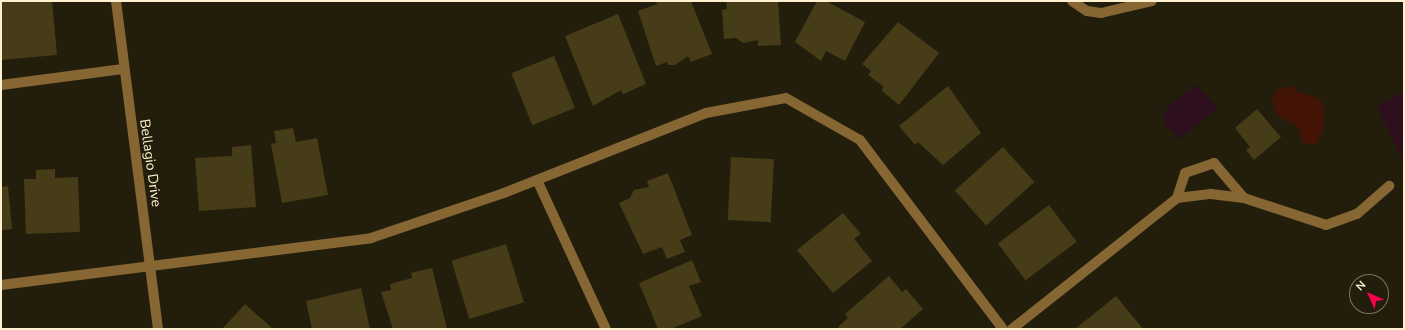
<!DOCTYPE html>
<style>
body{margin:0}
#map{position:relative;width:1405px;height:330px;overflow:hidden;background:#231e0c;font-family:"Nunito Sans",sans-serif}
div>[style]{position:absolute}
.green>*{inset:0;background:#2e0f1d}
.water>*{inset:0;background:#431406}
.building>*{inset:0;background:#463c17;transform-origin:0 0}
.minor>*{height:10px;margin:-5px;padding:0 5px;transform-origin:5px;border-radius:5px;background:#866734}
span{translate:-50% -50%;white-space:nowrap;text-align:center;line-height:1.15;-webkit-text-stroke:3px #231e0c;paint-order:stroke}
.street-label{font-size:14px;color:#fff0cf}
.frame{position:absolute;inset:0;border:2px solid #fff0cf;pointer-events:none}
.north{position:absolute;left:1349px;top:274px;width:40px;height:40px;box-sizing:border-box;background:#231e0c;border:1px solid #7b725a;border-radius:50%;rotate:315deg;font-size:11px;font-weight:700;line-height:16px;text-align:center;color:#fff0cf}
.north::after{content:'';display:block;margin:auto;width:14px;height:18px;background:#fa004f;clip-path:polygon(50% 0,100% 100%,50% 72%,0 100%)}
</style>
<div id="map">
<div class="green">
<div style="clip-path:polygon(1197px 85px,1218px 108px,1180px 139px,1164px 124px,1164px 115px,1169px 105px)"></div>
<div style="clip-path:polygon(1404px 92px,1404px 164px,1377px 105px)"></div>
</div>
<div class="water">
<div style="clip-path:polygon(1293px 86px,1297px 91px,1317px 98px,1325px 108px,1323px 131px,1316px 144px,1303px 143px,1298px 127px,1277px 115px,1272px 100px,1276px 90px)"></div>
</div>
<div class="building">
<div style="clip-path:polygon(1px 1px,52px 1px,57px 55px,1px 60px)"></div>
<div style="clip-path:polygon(656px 1px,691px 1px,712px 54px,691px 62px,688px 56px,675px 65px,668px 65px,667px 62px,656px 66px,638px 11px,657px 4px)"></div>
<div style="clip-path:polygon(726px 1px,778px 1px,781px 45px,758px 46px,758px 40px,743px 43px,736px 38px,724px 39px,722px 10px,727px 9px)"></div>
<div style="clip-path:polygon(817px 1px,826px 1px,865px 22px,845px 61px,826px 51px,821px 61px,795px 42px)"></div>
<div style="clip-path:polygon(618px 14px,646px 84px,623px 94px,621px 90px,593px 106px,565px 36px)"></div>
<div style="clip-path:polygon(898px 22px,939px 53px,899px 105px,882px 91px,883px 86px,868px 75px,871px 71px,862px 64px)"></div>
<div style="left:554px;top:56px;width:56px;height:46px;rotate:68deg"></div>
<div style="clip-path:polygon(948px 86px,981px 133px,943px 165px,918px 142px,915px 145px,899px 126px)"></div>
<div style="clip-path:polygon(1257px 109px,1281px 137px,1254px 160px,1246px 150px,1250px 147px,1235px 128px)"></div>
<div style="clip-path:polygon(293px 128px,296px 142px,317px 138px,328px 195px,282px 203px,271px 144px,276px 143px,274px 131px)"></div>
<div style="clip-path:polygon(251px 145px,256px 207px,199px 211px,195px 158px,232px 156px,232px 147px)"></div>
<div style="left:1003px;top:147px;width:47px;height:65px;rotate:48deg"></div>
<div style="left:731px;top:157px;width:43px;height:63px;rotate:3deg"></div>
<div style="clip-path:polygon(55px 169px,55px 178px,78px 177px,80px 232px,26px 234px,24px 179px,36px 179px,36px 170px)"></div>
<div style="clip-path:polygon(668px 173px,692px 235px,680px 240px,685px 252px,667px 259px,662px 247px,643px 254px,619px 203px,630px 198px,634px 190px,649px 187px,647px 181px)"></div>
<div style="clip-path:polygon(8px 186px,12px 229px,1px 230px,1px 187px)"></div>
<div style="left:1049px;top:205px;width:46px;height:64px;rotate:53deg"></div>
<div style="clip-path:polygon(843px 213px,861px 234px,854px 239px,872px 261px,833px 293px,797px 250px)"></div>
<div style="left:506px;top:244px;width:61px;height:57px;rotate:73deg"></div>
<div style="clip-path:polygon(692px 260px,701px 282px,689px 286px,702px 316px,671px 329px,658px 329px,639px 283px)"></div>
<div style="clip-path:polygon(432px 268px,447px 329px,393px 329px,381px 292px,391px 290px,390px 284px,412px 278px,411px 273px)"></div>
<div style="clip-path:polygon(889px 276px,902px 292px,906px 289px,923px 309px,900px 329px,840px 329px,838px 327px,848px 318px,845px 314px)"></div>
<div style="clip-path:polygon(361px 288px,370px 329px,312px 329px,306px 301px)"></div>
<div style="clip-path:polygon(1116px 296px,1143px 329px,1075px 329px)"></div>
<div style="clip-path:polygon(245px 304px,273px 329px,222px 329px)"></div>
</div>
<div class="minor">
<div style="left:116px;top:1px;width:331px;rotate:82.7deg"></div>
<div style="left:1072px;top:1px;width:18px;rotate:34deg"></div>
<div style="left:1087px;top:11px;width:14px;rotate:8deg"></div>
<div style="left:1101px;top:13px;width:52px;rotate:-13.2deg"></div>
<div style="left:1px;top:85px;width:123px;rotate:-7.5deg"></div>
<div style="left:537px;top:180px;width:164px;rotate:65.2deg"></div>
<div style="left:1177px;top:198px;width:26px;rotate:-72deg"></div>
<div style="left:1185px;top:173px;width:31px;rotate:-19deg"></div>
<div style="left:1214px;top:163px;width:46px;rotate:49.4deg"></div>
<div style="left:1px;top:285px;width:373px;rotate:-7.2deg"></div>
<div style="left:371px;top:238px;width:140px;rotate:-18.7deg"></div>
<div style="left:504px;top:193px;width:217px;rotate:-21.6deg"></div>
<div style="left:706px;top:113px;width:81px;rotate:-10.6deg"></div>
<div style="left:786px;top:98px;width:85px;rotate:29.6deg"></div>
<div style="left:860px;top:140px;width:237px;rotate:52.9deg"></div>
<div style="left:1012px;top:329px;width:211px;rotate:-38.4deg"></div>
<div style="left:1177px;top:198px;width:34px;rotate:-7deg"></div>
<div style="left:1211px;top:194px;width:33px;rotate:7deg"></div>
<div style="left:1244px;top:198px;width:86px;rotate:18.2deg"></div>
<div style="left:1326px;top:225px;width:33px;rotate:-20deg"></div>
<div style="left:1357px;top:214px;width:43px;rotate:-41.2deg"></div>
</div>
<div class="street-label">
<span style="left:150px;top:163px;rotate:82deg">Bellagio Drive</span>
</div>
<div class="frame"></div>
<div class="north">N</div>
</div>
